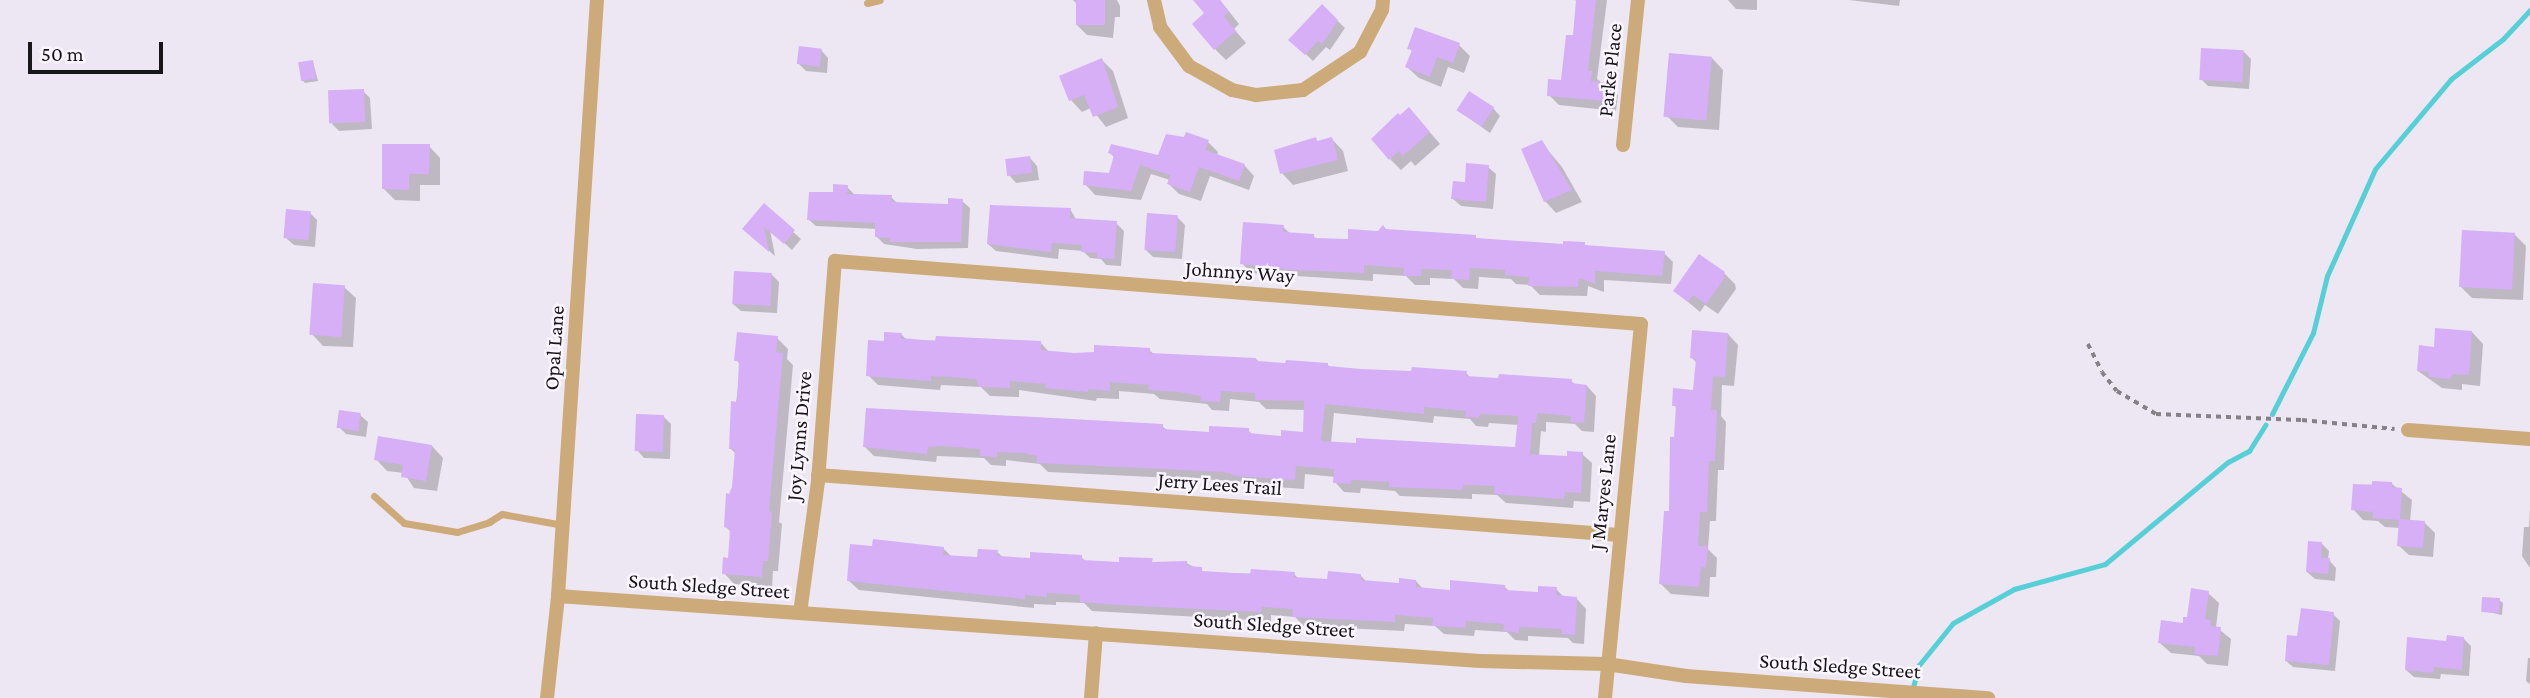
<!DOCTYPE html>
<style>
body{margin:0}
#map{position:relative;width:2530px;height:698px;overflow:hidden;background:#ede7f3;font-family:"Crimson Pro",serif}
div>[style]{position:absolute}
.shadow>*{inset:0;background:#0003}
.stream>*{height:5px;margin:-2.5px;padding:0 2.5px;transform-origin:2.5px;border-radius:2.5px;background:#56d0d6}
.building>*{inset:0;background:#d6aff7;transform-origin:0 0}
.path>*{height:3.5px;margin-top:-1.75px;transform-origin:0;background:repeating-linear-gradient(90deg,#858189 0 5px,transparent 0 10px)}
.service>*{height:7px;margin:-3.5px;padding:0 3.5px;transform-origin:3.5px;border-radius:3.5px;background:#ccaa7a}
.minor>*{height:14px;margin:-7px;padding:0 7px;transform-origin:7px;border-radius:7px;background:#ccaa7a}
span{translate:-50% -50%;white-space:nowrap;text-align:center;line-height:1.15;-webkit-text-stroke:5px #faf5ff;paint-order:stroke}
.street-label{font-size:21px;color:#18161a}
.scale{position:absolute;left:28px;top:42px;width:135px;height:32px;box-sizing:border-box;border:4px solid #18161a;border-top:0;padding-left:9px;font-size:21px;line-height:24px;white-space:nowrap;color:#18161a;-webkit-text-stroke:5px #faf5ff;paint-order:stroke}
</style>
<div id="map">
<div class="shadow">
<div style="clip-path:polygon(1073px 0,1117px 0,1120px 6px,1120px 17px,1115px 17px,1113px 38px,1087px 35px,1076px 24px,1078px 5px)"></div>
<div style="clip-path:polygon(1197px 0,1220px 0,1239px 24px,1234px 29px,1246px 43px,1226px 60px,1215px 49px,1206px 13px)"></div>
<div style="clip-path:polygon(1607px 0,1597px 79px,1618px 95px,1616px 111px,1559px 105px,1549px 95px,1563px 82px,1574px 37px,1578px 1px,1574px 0)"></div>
<div style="clip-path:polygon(1728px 0,1757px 0,1757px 10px,1736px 9px)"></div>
<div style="clip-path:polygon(1849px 0,1900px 0,1899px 6px)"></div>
<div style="clip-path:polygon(1322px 6px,1345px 28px,1330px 50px,1326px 47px,1313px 61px,1291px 40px)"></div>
<div style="clip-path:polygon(1459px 45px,1470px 56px,1464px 73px,1448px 67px,1441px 87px,1419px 78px,1407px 67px,1413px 52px,1409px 48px)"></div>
<div style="clip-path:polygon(821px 50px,828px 58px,827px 73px,806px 71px,799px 64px)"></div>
<div style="clip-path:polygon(2244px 52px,2251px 59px,2249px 89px,2208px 86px,2201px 79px)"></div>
<div style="clip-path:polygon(1712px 58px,1723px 70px,1719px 130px,1678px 127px,1667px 116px)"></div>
<div style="clip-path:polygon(1102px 60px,1113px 71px,1128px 118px,1106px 127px,1091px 108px,1082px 112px,1071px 100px,1061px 77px)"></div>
<div style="clip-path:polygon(313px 62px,318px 81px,305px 83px,302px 80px)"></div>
<div style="clip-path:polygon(363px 91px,370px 98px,372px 129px,339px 131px,332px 124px)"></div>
<div style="clip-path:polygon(1493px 108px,1500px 116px,1490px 133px,1459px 111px)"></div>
<div style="clip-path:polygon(1420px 121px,1440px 144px,1415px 166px,1411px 161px,1401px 170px,1390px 159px)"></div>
<div style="clip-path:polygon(1315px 139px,1318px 142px,1332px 139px,1343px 151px,1348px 171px,1293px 185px,1282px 173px)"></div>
<div style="clip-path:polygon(1208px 142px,1218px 152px,1217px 156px,1244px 165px,1254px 176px,1249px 190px,1210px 176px,1201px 201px,1179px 194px,1169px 184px,1170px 180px,1151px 174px,1141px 200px,1095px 195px,1085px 184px,1111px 175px,1115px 158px,1110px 153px,1159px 157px)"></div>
<div style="clip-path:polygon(1541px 142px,1562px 167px,1582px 202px,1556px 213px,1545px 201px)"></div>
<div style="clip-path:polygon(429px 146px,440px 158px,440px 185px,420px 185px,420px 201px,395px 200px,384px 189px)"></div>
<div style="clip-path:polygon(1030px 158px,1037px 166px,1039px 180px,1016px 183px,1009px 175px)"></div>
<div style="clip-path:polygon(1488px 167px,1496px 174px,1493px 209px,1461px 206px,1453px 199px,1466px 184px)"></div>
<div style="clip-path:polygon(847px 187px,854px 194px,891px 197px,898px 204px,950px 206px,962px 201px,970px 208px,968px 248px,917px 249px,884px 244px,876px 236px,877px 229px,816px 226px,808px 219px,834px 193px)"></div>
<div style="clip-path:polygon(764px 206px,801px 239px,792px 250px,770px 230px,775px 256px,752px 236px)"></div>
<div style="clip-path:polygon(1070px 209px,1077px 221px,1116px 223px,1124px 231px,1121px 266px,1106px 265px,1101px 259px,1090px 258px,1083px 251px,1059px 249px,1058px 259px,996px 251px,988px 244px)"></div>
<div style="clip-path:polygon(310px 213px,317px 220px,315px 247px,294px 245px,286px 238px)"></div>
<div style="clip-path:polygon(1177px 217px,1185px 225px,1182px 259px,1153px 257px,1146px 250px)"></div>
<div style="clip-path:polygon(1283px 227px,1291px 234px,1313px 236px,1317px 239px,1349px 241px,1386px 231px,1565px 246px,1584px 244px,1588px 247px,1664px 253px,1673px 262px,1671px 284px,1604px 280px,1604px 292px,1588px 286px,1587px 296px,1540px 295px,1530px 285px,1516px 284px,1511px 279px,1479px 277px,1478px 289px,1463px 288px,1454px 279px,1430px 278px,1430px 285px,1415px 285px,1406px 276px,1373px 274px,1373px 281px,1251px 273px,1242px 263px)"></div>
<div style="clip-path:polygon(2514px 234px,2526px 246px,2523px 300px,2472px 298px,2461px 287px)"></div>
<div style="clip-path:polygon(1724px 273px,1735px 284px,1736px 289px,1718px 314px,1705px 305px,1700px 312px,1675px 291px)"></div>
<div style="clip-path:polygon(772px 275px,779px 282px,777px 313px,741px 311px,733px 304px)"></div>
<div style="clip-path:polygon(344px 287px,356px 298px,353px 347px,323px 346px,312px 334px)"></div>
<div style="clip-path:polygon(2472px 332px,2483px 344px,2480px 386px,2462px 384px,2462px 390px,2442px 388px,2418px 371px,2436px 348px)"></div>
<div style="clip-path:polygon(evenodd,901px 334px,907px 340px,1041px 343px,1050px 353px,1074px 354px,1149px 350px,1154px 354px,1256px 359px,1260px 363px,1327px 364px,1331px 368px,1361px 371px,1466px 373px,1471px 378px,1571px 381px,1576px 385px,1587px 386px,1596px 396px,1594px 432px,1582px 431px,1575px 424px,1546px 422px,1546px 432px,1541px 431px,1539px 456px,1569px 458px,1582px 454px,1592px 463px,1590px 502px,1574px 501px,1573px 508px,1506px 503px,1497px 495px,1472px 494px,1472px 499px,1400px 496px,1395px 491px,1361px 488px,1360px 493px,1344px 492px,1335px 482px,1335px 477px,1305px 474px,1304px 489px,1247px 485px,1236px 481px,1048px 472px,1040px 464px,1006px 460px,1006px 466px,991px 465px,984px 458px,937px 456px,936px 462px,874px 456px,865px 447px,1162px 426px,1168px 431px,1211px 433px,1248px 430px,1254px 436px,1282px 438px,1304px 434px,1305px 410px,1266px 409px,1259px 402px,1230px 399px,1229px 411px,1212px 410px,1207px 404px,1160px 399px,1154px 394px,1119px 391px,1119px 399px,1097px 398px,1096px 401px,1019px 390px,1019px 397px,990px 396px,981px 387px,941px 385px,940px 390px,878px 385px,868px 375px,885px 343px,901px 334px,1334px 413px,1433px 423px,1434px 416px,1470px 419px,1476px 426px,1488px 427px,1489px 423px,1519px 425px,1517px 448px,1331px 443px,1334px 413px)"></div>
<div style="clip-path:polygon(1728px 334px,1738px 345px,1734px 386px,1722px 385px,1721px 416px,1726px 422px,1724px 470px,1718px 470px,1716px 521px,1710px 521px,1708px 549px,1717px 558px,1716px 577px,1710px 577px,1709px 597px,1671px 594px,1661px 584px,1670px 513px,1678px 410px,1674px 405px,1695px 392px,1697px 363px,1692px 358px)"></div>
<div style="clip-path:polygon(777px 338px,788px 349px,787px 359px,793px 365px,779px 522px,782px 524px,778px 571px,773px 571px,772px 587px,734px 584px,724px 573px,729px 560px,732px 533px,726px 527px,734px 487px,736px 454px,730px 448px,741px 365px,736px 360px)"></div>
<div style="clip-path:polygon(360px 415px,368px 422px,366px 437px,346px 434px,339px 427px)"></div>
<div style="clip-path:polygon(664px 417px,671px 424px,670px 459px,644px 458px,637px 450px)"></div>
<div style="clip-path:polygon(432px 446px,443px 458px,437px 491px,414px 488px,404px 473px,387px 471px,376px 459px)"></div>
<div style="clip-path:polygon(2392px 484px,2412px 500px,2410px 522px,2425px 523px,2435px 533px,2433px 557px,2409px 555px,2398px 545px,2400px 528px,2385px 527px,2378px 521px,2363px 520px,2353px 509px,2355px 485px)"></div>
<div style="clip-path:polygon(2530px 508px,2530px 568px,2522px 556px,2524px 527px,2529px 527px)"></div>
<div style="clip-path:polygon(2321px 543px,2329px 551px,2328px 559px,2336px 568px,2335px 581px,2315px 579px,2307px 572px)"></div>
<div style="clip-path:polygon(943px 548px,952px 557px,979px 559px,997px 552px,1004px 558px,1031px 560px,1081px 557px,1087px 562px,1186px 563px,1206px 573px,1294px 574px,1299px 579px,1329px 581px,1360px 575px,1367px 582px,1400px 585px,1416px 581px,1423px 589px,1451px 592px,1504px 586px,1510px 592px,1539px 594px,1556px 589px,1565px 598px,1577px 599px,1586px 609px,1584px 644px,1573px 643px,1568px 638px,1528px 636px,1528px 641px,1515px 640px,1507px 632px,1475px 630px,1474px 636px,1444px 634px,1435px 626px,1405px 624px,1404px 631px,1304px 626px,1295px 617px,1271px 615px,1271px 621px,1092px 611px,1084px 603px,1056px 602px,1056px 605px,1034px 604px,1034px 608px,859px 590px,849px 581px)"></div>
<div style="clip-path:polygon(2208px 593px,2219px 603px,2216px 627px,2231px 639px,2228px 666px,2207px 664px,2199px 656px,2171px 653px,2160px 643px,2184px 625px)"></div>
<div style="clip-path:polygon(2499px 600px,2503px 603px,2502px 615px,2483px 611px)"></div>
<div style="clip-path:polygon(2333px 614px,2340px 621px,2335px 671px,2293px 667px,2286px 661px,2298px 637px)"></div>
<div style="clip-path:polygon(2464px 639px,2471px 646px,2469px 676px,2441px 674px,2440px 679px,2414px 677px,2406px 670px,2448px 643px)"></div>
<div style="clip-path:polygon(2528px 658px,2530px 658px,2530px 684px,2526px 681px)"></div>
</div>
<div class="stream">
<div style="left:2272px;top:414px;width:91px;rotate:-63.2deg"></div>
<div style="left:2313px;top:333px;width:59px;rotate:-76.2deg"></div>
<div style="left:2327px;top:276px;width:117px;rotate:-65.8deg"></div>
<div style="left:2375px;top:169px;width:118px;rotate:-49.8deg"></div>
<div style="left:2451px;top:79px;width:66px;rotate:-37.6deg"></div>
<div style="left:2503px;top:39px;width:40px;rotate:-47deg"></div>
<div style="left:1912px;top:691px;width:27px;rotate:-75deg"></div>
<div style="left:1919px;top:665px;width:54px;rotate:-51deg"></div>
<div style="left:1953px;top:623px;width:70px;rotate:-29.1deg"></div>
<div style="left:2014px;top:589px;width:94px;rotate:-15.4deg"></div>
<div style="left:2105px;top:564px;width:160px;rotate:-39.7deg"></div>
<div style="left:2228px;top:462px;width:24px;rotate:-28deg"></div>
<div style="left:2249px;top:451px;width:31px;rotate:-58deg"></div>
</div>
<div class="building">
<div style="left:1076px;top:0;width:29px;height:25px"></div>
<div style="clip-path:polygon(1193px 0,1220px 0,1229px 12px,1224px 16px,1236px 31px,1214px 50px,1192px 24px,1204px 13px)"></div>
<div style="clip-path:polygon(1576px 0,1596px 0,1588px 71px,1592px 71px,1591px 81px,1608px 83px,1606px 101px,1547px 96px,1548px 79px,1561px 80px,1566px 35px,1573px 35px)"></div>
<div style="clip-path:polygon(1322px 4px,1338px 20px,1322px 44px,1318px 41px,1305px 55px,1288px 40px)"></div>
<div style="clip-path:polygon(1415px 27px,1460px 43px,1453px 63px,1437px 57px,1430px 77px,1405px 67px,1412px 50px,1407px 49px)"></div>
<div style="left:799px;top:46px;width:23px;height:18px;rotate:7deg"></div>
<div style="left:2201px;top:48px;width:43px;height:32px;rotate:3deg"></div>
<div style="left:1669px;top:53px;width:43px;height:64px;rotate:5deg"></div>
<div style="clip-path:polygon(1102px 58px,1118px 107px,1093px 117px,1084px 95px,1069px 101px,1059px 76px)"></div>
<div style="left:313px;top:60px;width:19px;height:15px;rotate:81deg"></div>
<div style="left:364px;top:89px;width:33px;height:36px;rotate:88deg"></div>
<div style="left:1469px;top:91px;width:30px;height:23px;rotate:33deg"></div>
<div style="clip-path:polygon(1409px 107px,1430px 132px,1403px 156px,1399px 151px,1389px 160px,1371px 139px,1398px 113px,1400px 115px)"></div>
<div style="clip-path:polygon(1186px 132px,1209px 140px,1205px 150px,1245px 164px,1239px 181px,1199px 167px,1190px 192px,1167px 184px,1170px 175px,1140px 165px,1131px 191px,1083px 185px,1084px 171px,1109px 173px,1114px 155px,1108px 153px,1111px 144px,1158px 155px,1166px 134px,1184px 137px)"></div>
<div style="clip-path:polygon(1316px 137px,1317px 141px,1332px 137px,1338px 160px,1280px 174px,1274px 150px)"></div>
<div style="clip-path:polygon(1542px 140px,1572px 190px,1544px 202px,1521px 149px)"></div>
<div style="clip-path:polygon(382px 144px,430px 144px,429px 174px,409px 174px,409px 190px,382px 189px)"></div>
<div style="left:1030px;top:156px;width:17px;height:25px;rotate:83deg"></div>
<div style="clip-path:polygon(1466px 163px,1489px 165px,1486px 202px,1451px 199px,1453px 181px,1465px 182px)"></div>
<div style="clip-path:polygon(833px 184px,848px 185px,847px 194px,892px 195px,891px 202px,948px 204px,948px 198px,963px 199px,961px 242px,890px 242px,890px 238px,875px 237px,875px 223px,807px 220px,809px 192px,833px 192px)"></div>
<div style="clip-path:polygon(764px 203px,795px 230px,784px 244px,764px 227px,769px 252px,742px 229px)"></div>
<div style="clip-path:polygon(990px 205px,1071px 208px,1070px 218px,1117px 221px,1114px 259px,1097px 258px,1097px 253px,1081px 252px,1082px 245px,1052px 243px,1051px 252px,987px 244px)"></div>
<div style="left:286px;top:209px;width:25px;height:29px;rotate:5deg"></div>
<div style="left:1147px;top:213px;width:31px;height:37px;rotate:4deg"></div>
<div style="clip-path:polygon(1243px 222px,1284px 225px,1283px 232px,1314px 234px,1314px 238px,1348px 239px,1348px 229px,1378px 231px,1383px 225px,1386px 229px,1476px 235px,1476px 238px,1563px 244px,1563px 241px,1585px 242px,1585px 245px,1665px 251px,1662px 276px,1595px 271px,1595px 284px,1579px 278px,1578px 287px,1528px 286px,1529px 277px,1505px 275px,1505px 270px,1470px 268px,1469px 280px,1451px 279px,1452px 270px,1421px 269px,1421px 276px,1403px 276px,1404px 268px,1364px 265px,1364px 273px,1293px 270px,1240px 264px)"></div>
<div style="left:2462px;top:230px;width:53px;height:57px;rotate:3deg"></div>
<div style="clip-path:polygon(1699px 254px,1725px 272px,1723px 275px,1725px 277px,1706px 304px,1693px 295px,1688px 302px,1673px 291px)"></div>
<div style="left:734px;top:271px;width:38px;height:33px;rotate:3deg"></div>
<div style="left:313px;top:283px;width:32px;height:52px;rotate:4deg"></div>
<div style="clip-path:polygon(2435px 328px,2472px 331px,2469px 375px,2452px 374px,2451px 379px,2429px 377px,2429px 372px,2417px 371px,2419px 345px,2434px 347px)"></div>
<div style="clip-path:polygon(1692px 330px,1728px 333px,1725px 377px,1713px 376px,1711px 410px,1717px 410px,1716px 440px,1715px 461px,1709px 461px,1707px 512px,1700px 512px,1698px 546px,1708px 546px,1706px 568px,1701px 567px,1699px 587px,1659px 584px,1664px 511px,1669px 511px,1670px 437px,1674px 437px,1676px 406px,1672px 406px,1673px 388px,1693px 390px,1696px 359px,1690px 358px)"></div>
<div style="clip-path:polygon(737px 332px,778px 336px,776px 352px,783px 353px,769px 511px,772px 512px,768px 561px,763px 561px,762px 577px,722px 574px,723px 557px,728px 558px,730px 529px,724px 527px,726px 493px,729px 494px,732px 487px,735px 449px,729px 449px,731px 401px,737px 402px,739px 361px,734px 361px)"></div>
<div style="clip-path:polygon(evenodd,884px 332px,902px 333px,901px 338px,935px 341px,936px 336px,1041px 341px,1041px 350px,1074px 353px,1094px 352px,1094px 345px,1133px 347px,1150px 348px,1150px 353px,1256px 358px,1256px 361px,1285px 363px,1286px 360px,1328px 363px,1328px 366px,1361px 369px,1411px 371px,1412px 367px,1467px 371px,1466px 376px,1498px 378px,1499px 374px,1572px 379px,1571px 383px,1587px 385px,1584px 423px,1570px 422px,1571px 416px,1537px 413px,1536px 423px,1532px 423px,1530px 454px,1567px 456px,1567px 451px,1583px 452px,1581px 493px,1565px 492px,1564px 499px,1494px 494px,1495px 486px,1463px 485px,1463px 490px,1389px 487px,1389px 482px,1352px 480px,1351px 484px,1333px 483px,1334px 469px,1296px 466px,1295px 480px,1236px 476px,1224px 472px,1037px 463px,1037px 456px,1025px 453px,997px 452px,997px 457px,980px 456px,980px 449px,942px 446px,928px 447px,927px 454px,863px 447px,866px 408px,1163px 424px,1163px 429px,1209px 432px,1209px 426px,1249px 428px,1249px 433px,1281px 436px,1281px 430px,1303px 432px,1304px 401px,1255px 400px,1255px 393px,1221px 391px,1220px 402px,1200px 401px,1201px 396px,1179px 392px,1148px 390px,1149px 385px,1110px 382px,1110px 391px,1088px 389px,1088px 392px,1045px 388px,1046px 384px,1010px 381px,1010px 388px,979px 387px,976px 379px,950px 377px,931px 376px,931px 381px,866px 376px,868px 340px,884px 341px,884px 332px,1325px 404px,1424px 414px,1424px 407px,1466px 411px,1465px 417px,1479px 418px,1480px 414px,1518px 416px,1515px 447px,1356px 438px,1356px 443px,1321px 441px,1325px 404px)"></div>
<div style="left:339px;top:410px;width:22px;height:18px;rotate:8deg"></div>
<div style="left:636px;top:414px;width:28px;height:37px;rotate:2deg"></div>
<div style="clip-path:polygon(378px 436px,432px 445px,426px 481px,401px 477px,403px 465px,374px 460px)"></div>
<div style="clip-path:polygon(2372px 481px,2392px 482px,2392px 487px,2402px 488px,2400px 519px,2425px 521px,2423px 548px,2397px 546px,2399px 520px,2373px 518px,2373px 512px,2351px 510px,2353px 484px,2372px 485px)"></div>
<div style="clip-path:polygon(873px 539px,944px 547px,943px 555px,977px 557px,978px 549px,998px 550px,997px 556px,1030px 558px,1030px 552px,1082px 555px,1082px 560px,1119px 562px,1119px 557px,1153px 558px,1152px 562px,1187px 561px,1187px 566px,1202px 567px,1202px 571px,1250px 574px,1251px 569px,1295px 572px,1294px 577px,1327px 579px,1328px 571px,1361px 574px,1361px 580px,1399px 583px,1399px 578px,1416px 580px,1416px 587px,1450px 590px,1450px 580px,1505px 585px,1505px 590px,1538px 592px,1538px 586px,1557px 587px,1556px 595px,1577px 597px,1575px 635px,1561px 634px,1562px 629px,1519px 627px,1519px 633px,1503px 631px,1504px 624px,1466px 621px,1465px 628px,1432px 626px,1433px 618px,1395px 615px,1395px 622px,1292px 617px,1293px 609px,1262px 607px,1261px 612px,1117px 605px,1080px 602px,1080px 595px,1047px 593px,1047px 597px,1025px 595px,1025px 599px,847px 581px,850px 544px,872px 546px)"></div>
<div style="clip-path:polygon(2308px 541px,2322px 542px,2321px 558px,2330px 558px,2328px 574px,2306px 572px)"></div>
<div style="clip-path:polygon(2191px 588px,2209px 591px,2205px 619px,2211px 620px,2210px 626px,2221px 627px,2218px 656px,2194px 654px,2195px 647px,2158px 643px,2161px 620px,2183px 623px,2183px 617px,2187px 617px)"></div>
<div style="left:2482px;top:597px;width:18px;height:15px;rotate:3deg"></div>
<div style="clip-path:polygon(2301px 608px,2334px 612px,2329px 665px,2285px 661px,2287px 635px,2297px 636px)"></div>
<div style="clip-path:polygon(2447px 635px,2464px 637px,2462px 670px,2434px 667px,2433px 673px,2405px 670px,2407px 637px,2446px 641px)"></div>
</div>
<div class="path">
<div style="left:2088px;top:344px;width:31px;rotate:63deg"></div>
<div style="left:2102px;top:372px;width:24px;rotate:52deg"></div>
<div style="left:2117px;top:391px;width:45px;rotate:30.5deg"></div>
<div style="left:2156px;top:414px;width:146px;rotate:2.4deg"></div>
<div style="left:2302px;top:420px;width:93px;rotate:5.5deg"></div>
</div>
<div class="service">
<div style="left:867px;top:3px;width:13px;rotate:-13deg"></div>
<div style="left:374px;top:496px;width:40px;rotate:42deg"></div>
<div style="left:404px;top:523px;width:54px;rotate:9.6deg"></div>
<div style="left:457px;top:532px;width:34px;rotate:-17deg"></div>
<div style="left:489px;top:522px;width:15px;rotate:-32deg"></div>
<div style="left:502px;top:514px;width:62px;rotate:10.2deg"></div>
</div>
<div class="minor">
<div style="left:1154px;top:0;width:28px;rotate:77deg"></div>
<div style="left:1160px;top:27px;width:49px;rotate:53.4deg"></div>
<div style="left:1189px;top:66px;width:49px;rotate:29.2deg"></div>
<div style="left:1232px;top:90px;width:25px;rotate:12deg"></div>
<div style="left:1256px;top:95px;width:47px;rotate:-6.1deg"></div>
<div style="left:1303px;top:90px;width:69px;rotate:-33.7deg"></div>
<div style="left:1360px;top:52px;width:47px;rotate:-62.4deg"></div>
<div style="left:1382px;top:10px;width:10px;rotate:-84deg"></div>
<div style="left:1623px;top:145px;width:146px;rotate:-84.1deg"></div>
<div style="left:2408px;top:430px;width:122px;rotate:4.2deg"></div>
<div style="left:818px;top:475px;width:803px;rotate:4.28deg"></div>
<div style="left:558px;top:596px;width:924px;rotate:4.03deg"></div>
<div style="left:1480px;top:661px;width:127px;rotate:1.4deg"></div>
<div style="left:1607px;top:664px;width:80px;rotate:8.6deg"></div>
<div style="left:1686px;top:676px;width:303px;rotate:4.2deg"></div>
<div style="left:800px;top:613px;width:133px;rotate:-82.2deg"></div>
<div style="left:818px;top:481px;width:221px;rotate:-85.6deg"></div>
<div style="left:835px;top:261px;width:808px;rotate:4.47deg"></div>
<div style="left:1641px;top:324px;width:376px;rotate:95.5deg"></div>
<div style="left:547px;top:698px;width:103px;rotate:-83.8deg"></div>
<div style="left:558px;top:596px;width:597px;rotate:-86.26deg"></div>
<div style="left:1091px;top:698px;width:65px;rotate:-85.6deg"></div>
</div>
<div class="street-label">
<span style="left:1610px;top:70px;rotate:-84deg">Parke Place</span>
<span style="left:1240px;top:272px;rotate:4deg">Johnnys Way</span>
<span style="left:554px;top:348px;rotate:-86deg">Opal Lane</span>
<span style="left:799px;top:436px;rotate:-85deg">Joy Lynns Drive</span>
<span style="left:1220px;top:484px;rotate:4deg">Jerry Lees Trail</span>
<span style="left:1603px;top:492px;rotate:-84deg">J Maryes Lane</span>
<span style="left:709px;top:586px;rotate:4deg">South Sledge Street</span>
<span style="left:1274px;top:625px;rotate:4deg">South Sledge Street</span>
<span style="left:1840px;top:666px;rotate:4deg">South Sledge Street</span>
</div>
<div class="scale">50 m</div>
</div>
